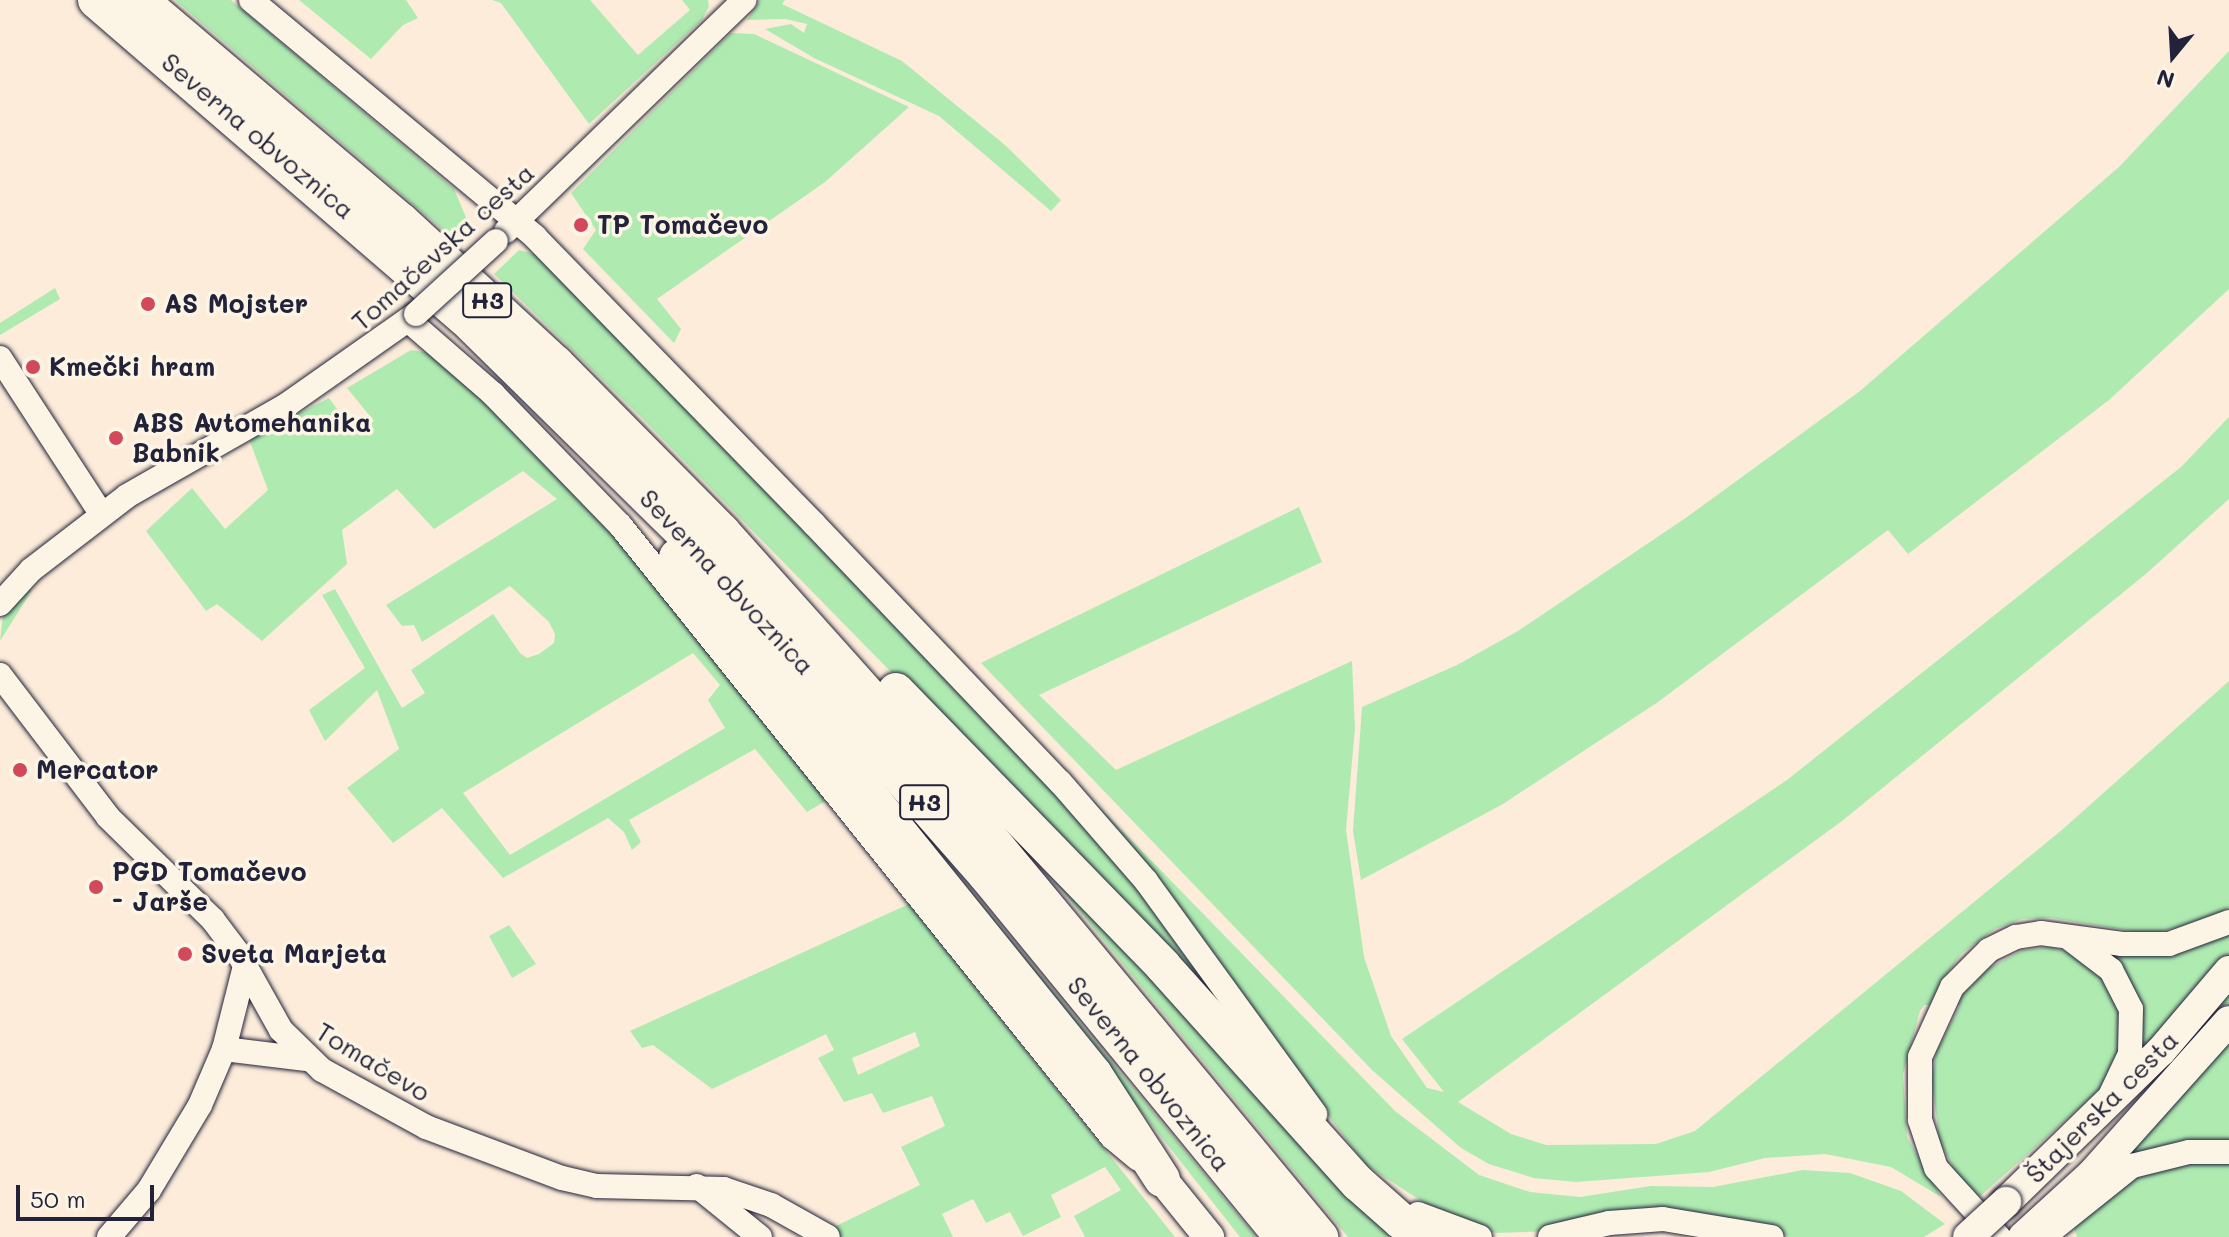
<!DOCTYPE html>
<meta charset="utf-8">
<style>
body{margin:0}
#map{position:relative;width:2229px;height:1237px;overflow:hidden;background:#fcecd9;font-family:Mali,sans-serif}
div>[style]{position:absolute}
.green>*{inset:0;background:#afebb1;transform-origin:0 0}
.roads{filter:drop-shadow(0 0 2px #22223b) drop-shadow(0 0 2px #22223b)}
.minor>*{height:24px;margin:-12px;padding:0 12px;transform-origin:12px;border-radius:12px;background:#fcf5e5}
.major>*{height:30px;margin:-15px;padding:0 15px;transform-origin:15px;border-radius:15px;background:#fcf5e5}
.highway>*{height:36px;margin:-18px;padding:0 18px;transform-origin:18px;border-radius:18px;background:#fcf5e5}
.bridges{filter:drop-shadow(0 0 2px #22223b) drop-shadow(0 0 2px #22223b)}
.minor-bridge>*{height:24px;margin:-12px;padding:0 12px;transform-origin:12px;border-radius:12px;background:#fcf5e5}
.major-bridge>*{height:30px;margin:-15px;padding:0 15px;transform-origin:15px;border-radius:15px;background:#fcf5e5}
.dots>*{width:22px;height:22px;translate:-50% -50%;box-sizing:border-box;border:4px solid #fcf5e5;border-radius:50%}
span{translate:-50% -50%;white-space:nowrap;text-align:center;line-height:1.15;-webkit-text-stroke:7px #fcf5e5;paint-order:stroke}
.shield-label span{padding:2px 6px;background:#fcf5e5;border:2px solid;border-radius:6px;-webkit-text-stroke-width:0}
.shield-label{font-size:24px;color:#22223b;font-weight:700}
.street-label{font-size:26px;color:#22223b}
.poi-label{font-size:26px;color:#22223b;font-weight:700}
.left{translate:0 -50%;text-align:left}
.north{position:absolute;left:2133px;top:16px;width:80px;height:80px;-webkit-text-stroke:6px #fcf5e5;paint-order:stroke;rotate:198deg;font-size:22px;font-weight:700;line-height:32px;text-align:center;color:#22223b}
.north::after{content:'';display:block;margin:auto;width:28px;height:36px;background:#22223b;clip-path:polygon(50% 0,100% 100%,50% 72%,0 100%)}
.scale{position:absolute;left:16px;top:1185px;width:138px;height:36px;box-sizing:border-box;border:4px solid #22223b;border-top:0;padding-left:10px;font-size:24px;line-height:28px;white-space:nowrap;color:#22223b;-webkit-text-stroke:6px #fcf5e5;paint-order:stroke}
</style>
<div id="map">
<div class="green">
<div style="clip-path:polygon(175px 0,231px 0,454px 189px,468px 222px,456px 241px)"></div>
<div style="clip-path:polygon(299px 0,406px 0,418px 18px,403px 25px,371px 59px)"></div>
<div style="clip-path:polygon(492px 0,590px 0,638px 55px,690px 10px,682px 0,708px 0,709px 6px,702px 20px,589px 124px,501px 3px)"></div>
<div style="clip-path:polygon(760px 0,785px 0,782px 4px,902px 61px,1005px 145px,1061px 200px,1051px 211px,939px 116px,814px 58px,765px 29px,791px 24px,804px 33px,807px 24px,785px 19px,747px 20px)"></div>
<div style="clip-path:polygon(731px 33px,754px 34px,909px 107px,825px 182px,657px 299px,681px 329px,674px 343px,583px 249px,596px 230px,571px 193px)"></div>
<div style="clip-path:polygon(2229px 51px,2229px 289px,2109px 400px,1908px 554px,1888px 530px,1658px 702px,1503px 804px,1361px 880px,1353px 831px,1362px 707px,1457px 665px,1518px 631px,1687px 517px,1860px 391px,2119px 167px)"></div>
<div style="clip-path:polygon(519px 250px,541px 256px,1054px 789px,1128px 873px,1250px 1038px,641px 417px,494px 274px)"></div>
<div style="clip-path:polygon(55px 288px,60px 299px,0 335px,0 323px)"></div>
<div style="clip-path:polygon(evenodd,411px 350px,430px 353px,450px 367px,609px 528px,829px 799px,807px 812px,755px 749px,629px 820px,641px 842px,632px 850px,624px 832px,608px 818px,503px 878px,442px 808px,393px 843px,347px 788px,399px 749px,377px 690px,325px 741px,309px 710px,365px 668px,322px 595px,335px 589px,402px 708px,425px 693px,411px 670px,493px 614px,520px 653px,527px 658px,539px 654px,554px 643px,555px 634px,549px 622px,510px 586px,422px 642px,414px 625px,402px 626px,386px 605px,557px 499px,523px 471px,434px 529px,397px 489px,342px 530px,347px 564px,262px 641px,217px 604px,206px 611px,146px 531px,192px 488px,225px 529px,268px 490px,249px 439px,329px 398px,355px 434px,374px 421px,347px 388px,411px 350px,693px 653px,720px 685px,708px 700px,725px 728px,510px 855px,463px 793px,693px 653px)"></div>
<div style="clip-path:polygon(2229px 417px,2229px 499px,2147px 573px,1842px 821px,1458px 1102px,1511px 1134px,1546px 1145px,1656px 1144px,1695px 1131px,2063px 829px,2229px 681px,2229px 907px,2211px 919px,2150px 934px,2051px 918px,2022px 919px,1995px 929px,1962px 953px,1920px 1011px,1903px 1074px,1907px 1137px,1941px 1197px,1891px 1167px,1825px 1154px,1765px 1158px,1709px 1172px,1576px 1182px,1534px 1178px,1489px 1164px,1461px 1148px,1372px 1070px,981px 663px,1299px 507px,1322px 562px,1039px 695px,1116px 770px,1352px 661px,1355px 728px,1346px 830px,1364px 957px,1391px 1036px,1427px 1088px,1444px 1092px,1402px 1039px,1787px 780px,2181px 467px)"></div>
<div style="clip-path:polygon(29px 588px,32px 590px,0 641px,3px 615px)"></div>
<div style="clip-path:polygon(1068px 775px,1395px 1111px,1479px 1175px,1530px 1192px,1580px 1197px,1651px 1186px,1713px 1187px,1803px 1170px,1850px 1173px,1901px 1191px,1945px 1224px,1924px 1237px,1789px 1237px,1751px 1225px,1496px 1233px,1452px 1221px,1366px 1165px)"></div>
<div style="clip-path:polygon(896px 800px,1256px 1237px,1240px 1237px)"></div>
<div style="clip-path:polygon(1005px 821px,1412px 1237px,1348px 1237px)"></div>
<div style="clip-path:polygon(evenodd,909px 904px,978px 991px,1175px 1237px,1085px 1237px,1074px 1216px,1121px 1190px,1105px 1167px,1051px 1195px,1061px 1217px,1023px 1236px,1010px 1212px,986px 1223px,973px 1199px,942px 1214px,953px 1237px,840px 1237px,830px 1229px,920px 1185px,901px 1147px,945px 1126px,932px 1096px,883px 1113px,872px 1093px,844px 1102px,818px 1058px,834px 1050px,826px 1034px,712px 1089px,653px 1045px,642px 1048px,630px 1031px,909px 904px,915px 1032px,920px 1046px,858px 1075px,852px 1058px,915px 1032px)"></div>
<div style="clip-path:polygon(509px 925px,536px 964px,512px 978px,489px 936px)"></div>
<div style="clip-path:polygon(2229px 930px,2229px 956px,2141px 1060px,2103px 949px)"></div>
<div style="clip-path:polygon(2051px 947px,2082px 957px,2114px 987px,2126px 1033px,2107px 1083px,1976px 1200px,1958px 1178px,1939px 1139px,1932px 1079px,1936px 1053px,1967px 991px,1987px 969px,2023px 950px)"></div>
<div style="left:2229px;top:987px;width:18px;height:306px;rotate:90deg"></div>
<div style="clip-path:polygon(2229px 1040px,2229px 1143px,2114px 1164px)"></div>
<div style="clip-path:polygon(2229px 1158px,2229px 1237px,2077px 1237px,2074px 1228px,2056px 1237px,2139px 1172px)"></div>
</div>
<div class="roads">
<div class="minor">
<div style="left:251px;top:0;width:370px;rotate:39.8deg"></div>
<div style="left:535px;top:237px;width:400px;rotate:45.8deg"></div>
<div style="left:814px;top:524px;width:356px;rotate:46.4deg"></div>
<div style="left:1060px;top:782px;width:131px;rotate:49deg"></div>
<div style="left:1146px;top:881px;width:288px;rotate:54deg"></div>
<div style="left:506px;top:231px;width:332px;rotate:-44.1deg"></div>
<div style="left:408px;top:320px;width:113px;rotate:41deg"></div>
<div style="left:493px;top:394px;width:182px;rotate:45.9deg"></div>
<div style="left:620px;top:525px;width:785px;rotate:51.2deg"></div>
<div style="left:1112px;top:1137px;width:34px;rotate:40deg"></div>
<div style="left:0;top:358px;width:187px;rotate:57deg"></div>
<div style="left:0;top:604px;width:46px;rotate:-47.6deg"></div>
<div style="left:31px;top:570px;width:121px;rotate:-37.6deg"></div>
<div style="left:127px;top:496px;width:185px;rotate:-29.7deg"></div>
<div style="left:288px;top:404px;width:156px;rotate:-35.1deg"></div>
<div style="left:0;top:675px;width:178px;rotate:52.7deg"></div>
<div style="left:108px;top:817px;width:147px;rotate:44.4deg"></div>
<div style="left:213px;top:920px;width:41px;rotate:52.9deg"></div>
<div style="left:238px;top:953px;width:88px;rotate:60.8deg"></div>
<div style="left:281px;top:1030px;width:57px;rotate:44.3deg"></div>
<div style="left:322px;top:1070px;width:119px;rotate:28.7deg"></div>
<div style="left:426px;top:1127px;width:145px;rotate:20.6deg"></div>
<div style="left:562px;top:1178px;width:36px;rotate:13deg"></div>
<div style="left:597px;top:1186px;width:127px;rotate:1.4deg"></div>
<div style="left:724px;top:1189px;width:50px;rotate:18.8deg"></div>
<div style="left:771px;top:1205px;width:65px;rotate:29.3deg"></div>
<div style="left:2069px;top:938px;width:53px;rotate:37.3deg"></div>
<div style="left:2111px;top:970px;width:44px;rotate:62.9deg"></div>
<div style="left:2131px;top:1009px;width:45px;rotate:91.3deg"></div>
<div style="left:2130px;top:1054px;width:44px;rotate:115.4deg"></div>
<div style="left:224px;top:1049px;width:83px;rotate:7deg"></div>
<div style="left:697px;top:1186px;width:81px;rotate:39deg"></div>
<div style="left:1418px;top:1214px;width:66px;rotate:20.4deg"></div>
<div style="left:109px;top:1237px;width:62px;rotate:-49.6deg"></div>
<div style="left:149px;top:1190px;width:99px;rotate:-59deg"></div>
<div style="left:200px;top:1105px;width:61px;rotate:-66.8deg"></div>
<div style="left:224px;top:1049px;width:86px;rotate:-75.8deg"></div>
<div style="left:1550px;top:1237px;width:61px;rotate:-13.3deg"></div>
<div style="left:1609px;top:1223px;width:54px;rotate:-4.2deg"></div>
<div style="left:1663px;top:1219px;width:110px;rotate:9.4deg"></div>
<div style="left:1999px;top:1237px;width:93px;rotate:-132.4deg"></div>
<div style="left:1936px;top:1168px;width:51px;rotate:-108.4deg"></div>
<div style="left:1920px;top:1120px;width:63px;rotate:-90deg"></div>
<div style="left:1920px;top:1057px;width:77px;rotate:-65.4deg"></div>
<div style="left:1952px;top:987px;width:52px;rotate:-45deg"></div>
<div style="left:1989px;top:950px;width:30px;rotate:-26deg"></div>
<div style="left:2016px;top:937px;width:25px;rotate:-9deg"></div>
<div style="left:2041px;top:933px;width:82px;rotate:7.7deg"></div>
<div style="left:2122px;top:944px;width:47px"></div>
<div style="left:2169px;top:944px;width:64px;rotate:-20.1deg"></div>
<div style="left:2043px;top:1237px;width:114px;rotate:-38.6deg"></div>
<div style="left:2132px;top:1166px;width:59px;rotate:-13.8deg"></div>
<div style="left:2189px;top:1152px;width:40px"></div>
</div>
<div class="major">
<div style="left:1162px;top:1179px;width:75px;rotate:51deg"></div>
<div style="left:2006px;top:1202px;width:216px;rotate:-44.3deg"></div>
<div style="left:2161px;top:1051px;width:105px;rotate:-49.6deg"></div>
<div style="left:2023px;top:1237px;width:93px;rotate:-42.4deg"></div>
<div style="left:2092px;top:1174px;width:205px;rotate:-48.2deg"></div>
</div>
<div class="highway">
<div style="left:96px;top:0;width:487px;rotate:40.8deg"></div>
<div style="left:465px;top:318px;width:327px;rotate:44.5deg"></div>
<div style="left:698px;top:547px;width:438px;rotate:48.7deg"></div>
<div style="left:987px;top:876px;width:467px;rotate:50.7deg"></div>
<div style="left:140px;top:0;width:343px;rotate:40.3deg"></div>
<div style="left:402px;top:222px;width:209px;rotate:42.7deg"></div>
<div style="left:556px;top:364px;width:236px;rotate:45.3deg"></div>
<div style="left:722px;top:532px;width:291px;rotate:48.2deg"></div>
<div style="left:916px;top:749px;width:634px;rotate:50.38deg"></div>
<div style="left:677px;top:557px;width:664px;rotate:51.11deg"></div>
<div style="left:1094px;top:1074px;width:125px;rotate:57.1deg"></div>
<div style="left:896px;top:691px;width:383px;rotate:45.8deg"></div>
<div style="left:1163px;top:966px;width:292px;rotate:48.1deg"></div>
<div style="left:1358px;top:1183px;width:57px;rotate:41.5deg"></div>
<div style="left:1401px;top:1221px;width:33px;rotate:29deg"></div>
</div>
</div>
<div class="bridges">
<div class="minor-bridge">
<div style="left:416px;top:314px;width:108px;rotate:-42.4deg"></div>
</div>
<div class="major-bridge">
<div style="left:1968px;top:1237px;width:52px;rotate:-42.6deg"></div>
</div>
</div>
<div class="dots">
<div style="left:581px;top:225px;background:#d1495b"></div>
<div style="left:148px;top:304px;background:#d1495b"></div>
<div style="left:33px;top:367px;background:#d1495b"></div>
<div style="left:116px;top:438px;background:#d1495b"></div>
<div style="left:20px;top:770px;background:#d1495b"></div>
<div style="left:96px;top:887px;background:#d1495b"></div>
<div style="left:185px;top:954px;background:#d1495b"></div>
</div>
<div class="shield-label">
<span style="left:487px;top:300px">H3</span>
<span style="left:924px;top:802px">H3</span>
</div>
<div class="street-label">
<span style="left:258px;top:136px;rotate:40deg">Severna obvoznica</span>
<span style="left:443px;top:247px;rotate:-42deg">Tomačevska cesta</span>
<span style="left:727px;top:582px;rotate:47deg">Severna obvoznica</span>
<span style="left:373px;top:1062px;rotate:31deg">Tomačevo</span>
<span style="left:1149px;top:1074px;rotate:51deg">Severna obvoznica</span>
<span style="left:2102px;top:1107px;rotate:-45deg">Štajerska cesta</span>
</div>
<div class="poi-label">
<span class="left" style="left:597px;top:225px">TP Tomačevo</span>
<span class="left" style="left:164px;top:304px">AS Mojster</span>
<span class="left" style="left:49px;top:367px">Kmečki hram</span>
<span class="left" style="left:132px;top:438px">ABS Avtomehanika<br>Babnik</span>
<span class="left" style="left:36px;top:770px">Mercator</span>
<span class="left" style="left:112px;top:887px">PGD Tomačevo<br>- Jarše</span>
<span class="left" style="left:201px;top:954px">Sveta Marjeta</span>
</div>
<div class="north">N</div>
<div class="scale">50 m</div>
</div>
